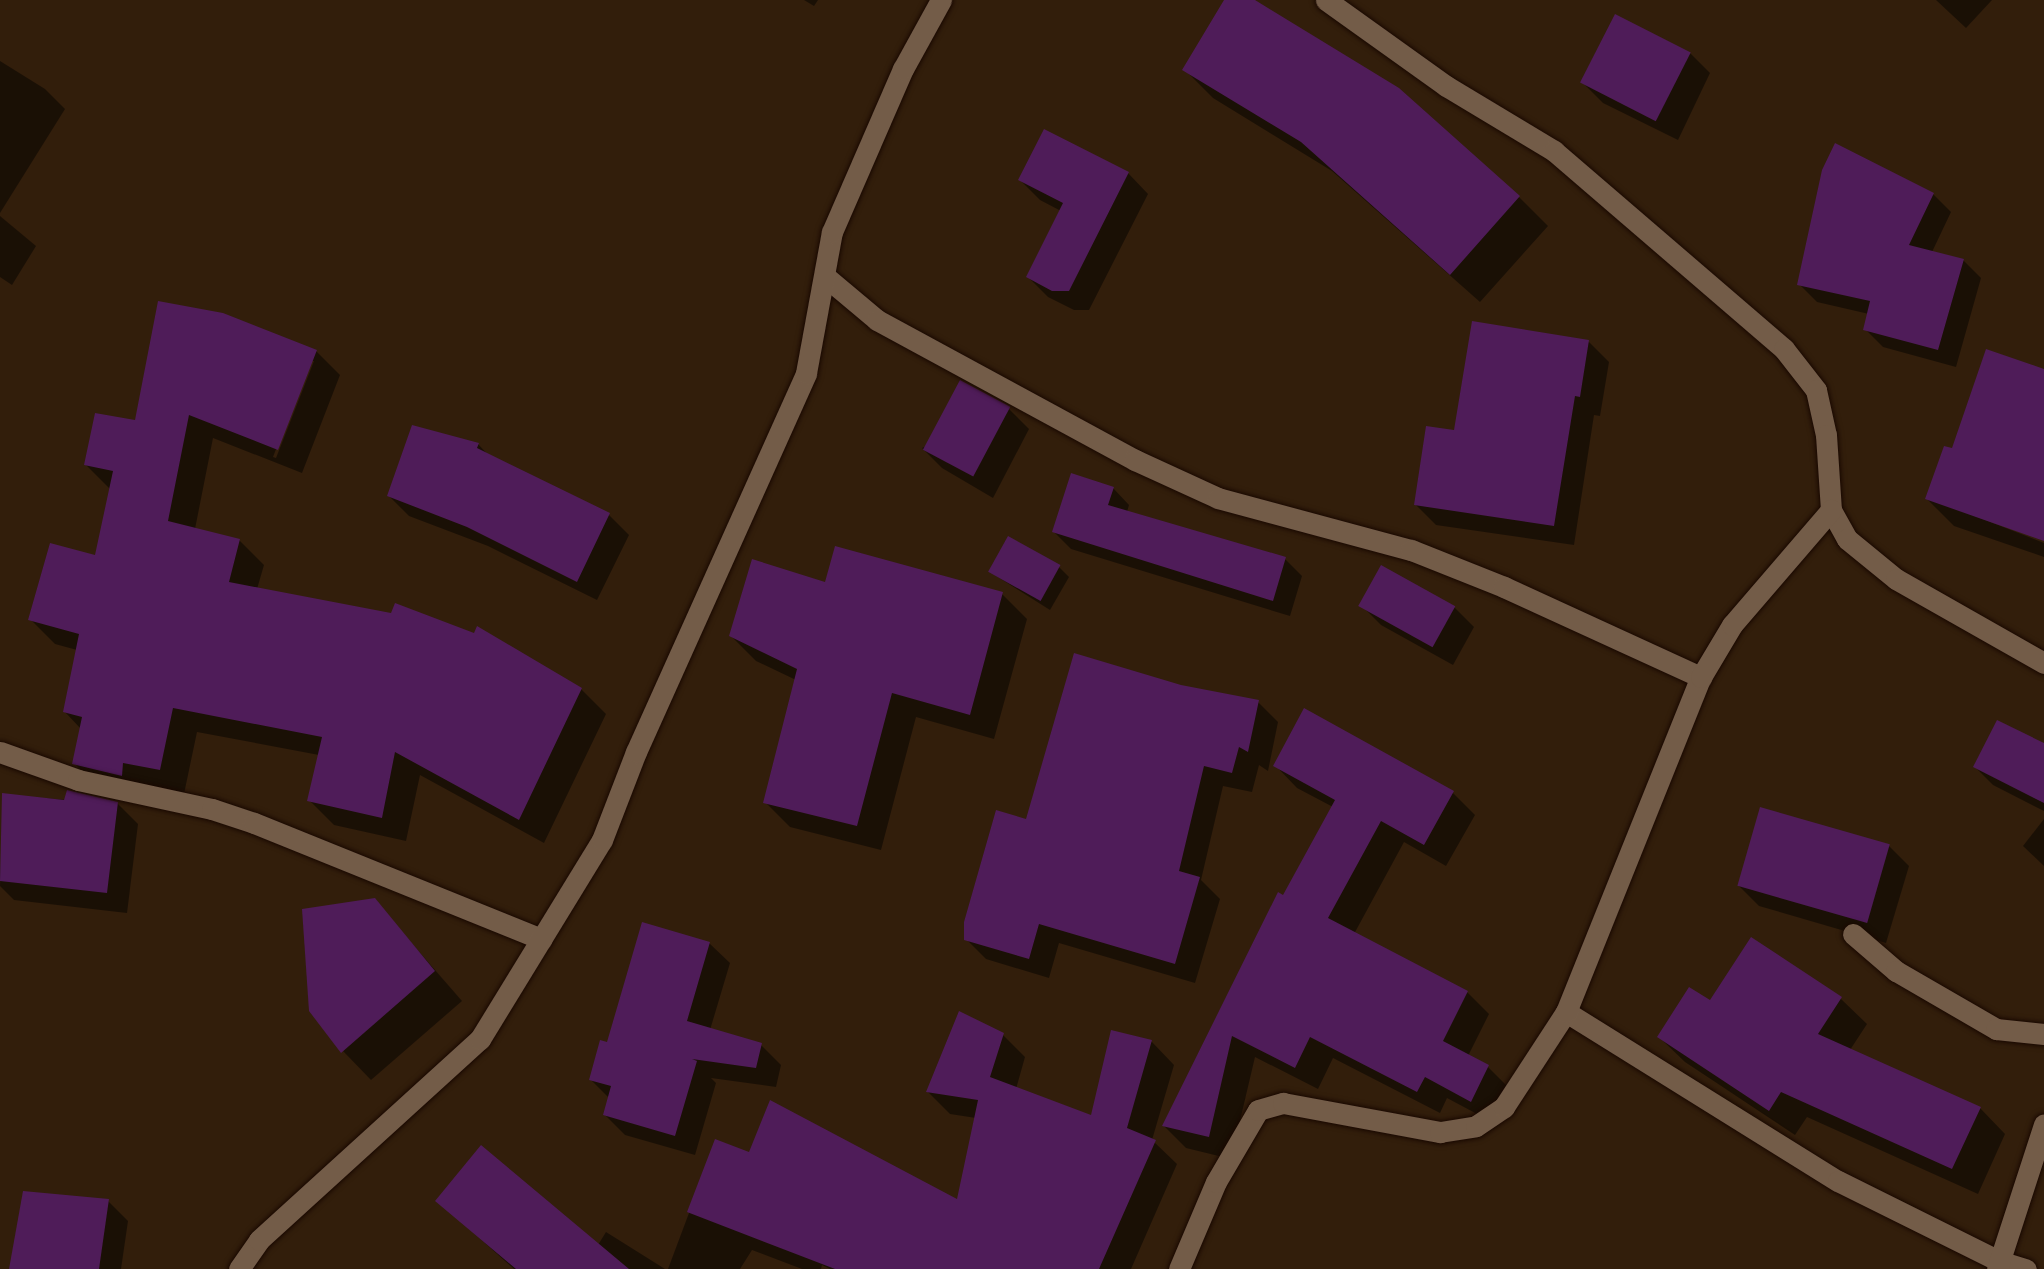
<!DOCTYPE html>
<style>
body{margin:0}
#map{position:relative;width:2044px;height:1269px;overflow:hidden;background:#321e0b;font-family:Poppins,sans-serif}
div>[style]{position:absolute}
.shadow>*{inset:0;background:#0007}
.building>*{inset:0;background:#4f1c59;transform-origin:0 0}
.roads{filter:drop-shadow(0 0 2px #190800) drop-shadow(0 0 2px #190800)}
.minor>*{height:21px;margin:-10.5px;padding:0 10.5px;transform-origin:10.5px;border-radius:10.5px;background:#735c48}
span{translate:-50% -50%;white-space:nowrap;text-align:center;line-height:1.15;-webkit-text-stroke:5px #271503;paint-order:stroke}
</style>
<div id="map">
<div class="shadow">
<div style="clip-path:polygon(804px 0,818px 0,814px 6px)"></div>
<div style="clip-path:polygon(1226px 0,1252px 0,1519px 197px,1548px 226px,1480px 302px,1332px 171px,1213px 98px,1184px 69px)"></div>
<div style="clip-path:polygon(1936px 0,1992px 0,1966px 28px)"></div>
<div style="clip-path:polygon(1690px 53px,1710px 73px,1678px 140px,1603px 103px,1583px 83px)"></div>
<div style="clip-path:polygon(0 61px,45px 89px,65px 109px,0 213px)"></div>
<div style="clip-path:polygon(1045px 131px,1128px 173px,1148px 194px,1089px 310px,1074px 310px,1048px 297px,1028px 277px,1061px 211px,1040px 200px,1020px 180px)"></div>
<div style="clip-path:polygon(1835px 146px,1933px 194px,1951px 212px,1932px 252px,1963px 260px,1981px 278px,1956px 367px,1883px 347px,1865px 329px,1869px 314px,1817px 302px,1799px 284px)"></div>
<div style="clip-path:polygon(0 216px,36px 246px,12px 285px,0 277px)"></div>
<div style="clip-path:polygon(1589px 342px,1609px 362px,1600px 416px,1594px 415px,1574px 545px,1436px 525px,1416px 505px,1456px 432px)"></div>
<div style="clip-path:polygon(evenodd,316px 351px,340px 375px,302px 473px,213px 438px,195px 529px,239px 540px,264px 565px,257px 589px,581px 689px,606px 714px,544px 843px,420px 775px,406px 841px,334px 825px,309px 800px,319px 755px,197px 732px,184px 794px,99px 788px,74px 763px,81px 729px,65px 712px,77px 650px,55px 644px,30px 619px,97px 557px,111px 490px,86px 465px,136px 422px,316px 351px,310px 361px,314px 361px,276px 458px,273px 457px,310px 361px)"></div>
<div style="clip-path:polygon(2044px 371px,2044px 539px,1957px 509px,2044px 543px,2044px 557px,1954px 526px,1927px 499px,1953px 451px)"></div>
<div style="clip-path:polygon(1009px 409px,1029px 429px,993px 498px,942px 468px,922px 448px)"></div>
<div style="clip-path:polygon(478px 444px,490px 457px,609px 515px,629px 535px,597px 600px,488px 546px,409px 516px,389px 496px)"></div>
<div style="clip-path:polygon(1113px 488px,1129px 505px,1127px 512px,1285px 559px,1302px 576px,1290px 616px,1071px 549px,1054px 532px)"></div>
<div style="clip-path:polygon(1059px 567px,1069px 577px,1050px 610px,990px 572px)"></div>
<div style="clip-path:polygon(1002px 594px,1027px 619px,994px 739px,916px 717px,881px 850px,790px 827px,765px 802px,796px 680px,756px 661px,731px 636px)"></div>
<div style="clip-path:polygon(1361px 605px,1454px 607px,1474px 627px,1453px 665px,1381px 625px)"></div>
<div style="clip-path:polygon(1181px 687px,1258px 702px,1278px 722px,1268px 771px,1259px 765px,1252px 792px,1223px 786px,1201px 880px,1220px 899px,1195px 983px,1059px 943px,1049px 978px,986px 959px,966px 939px,1027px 821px)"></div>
<div style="clip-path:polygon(2044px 745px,2044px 811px,1993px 785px,1975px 767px)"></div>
<div style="clip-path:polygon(1275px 765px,1453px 793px,1475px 815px,1446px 866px,1404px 842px,1354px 934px,1467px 992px,1489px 1014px,1468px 1056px,1488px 1067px,1510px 1089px,1494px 1123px,1447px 1098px,1440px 1113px,1333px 1058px,1318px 1089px,1255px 1057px,1231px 1159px,1186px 1148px,1164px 1126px,1333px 807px,1297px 788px)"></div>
<div style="clip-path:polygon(4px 795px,118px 804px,138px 824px,127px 913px,14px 900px,0 886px)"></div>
<div style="clip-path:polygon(2044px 819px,2044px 866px,2023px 846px)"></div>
<div style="clip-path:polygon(1889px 846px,1909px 866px,1886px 943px,1759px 906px,1739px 886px)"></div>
<div style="clip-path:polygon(374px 900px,462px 1001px,371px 1080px,343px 1051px)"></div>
<div style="clip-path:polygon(1751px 939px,1841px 999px,1867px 1024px,1850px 1050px,1980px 1108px,2005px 1134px,1978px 1194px,1807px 1117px,1795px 1135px,1685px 1062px,1659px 1037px,1710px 1003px)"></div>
<div style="clip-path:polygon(709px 943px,730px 963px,710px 1030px,761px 1045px,781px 1065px,776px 1087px,711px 1078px,716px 1083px,695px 1155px,625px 1135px,605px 1115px,609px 1098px,591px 1080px,609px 1044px)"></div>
<div style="clip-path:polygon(1113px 1033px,1152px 1042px,1174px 1065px,1152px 1140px,1177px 1164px,1131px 1269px,830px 1269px,822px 1265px,821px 1269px,802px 1269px,752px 1250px,740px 1269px,668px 1269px,716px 1141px,750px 1154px,958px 1201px,976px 1118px,950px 1114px,928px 1092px,1003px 1035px,1025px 1057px,1016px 1089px,1093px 1117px)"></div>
<div style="clip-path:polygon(108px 1201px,128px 1221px,121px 1269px,11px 1269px)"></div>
<div style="clip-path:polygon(438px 1201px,598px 1245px,606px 1232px,665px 1269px,514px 1269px)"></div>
</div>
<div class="building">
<div style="clip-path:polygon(1224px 0,1255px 0,1399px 88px,1520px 196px,1450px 275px,1301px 142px,1182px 70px)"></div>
<div style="left:1615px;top:14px;width:85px;height:77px;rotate:27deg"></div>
<div style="clip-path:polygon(1044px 129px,1129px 172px,1069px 291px,1052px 291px,1026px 277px,1063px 203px,1018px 180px)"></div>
<div style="clip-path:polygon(1835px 143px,1934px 193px,1909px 245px,1964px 259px,1938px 350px,1863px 330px,1870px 301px,1797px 285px,1822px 170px)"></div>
<div style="clip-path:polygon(158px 301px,223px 313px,317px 350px,278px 450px,189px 415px,168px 521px,240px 539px,229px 582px,391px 613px,395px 603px,474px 633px,477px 626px,582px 688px,519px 820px,395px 752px,382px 818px,307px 801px,322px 737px,173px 708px,160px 770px,123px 763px,122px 776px,72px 764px,82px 717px,63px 712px,79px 634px,28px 620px,50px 543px,95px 555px,113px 471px,84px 465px,95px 413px,135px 420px)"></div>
<div style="clip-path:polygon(1472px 321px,1589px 340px,1580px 397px,1575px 396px,1554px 526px,1414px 505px,1426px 426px,1454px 430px)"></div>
<div style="clip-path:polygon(1986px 349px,2044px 369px,2044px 541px,1925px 499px,1944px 446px,1952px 448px)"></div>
<div style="left:960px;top:380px;width:57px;height:79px;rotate:28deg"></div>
<div style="clip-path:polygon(412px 425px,479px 443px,477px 448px,610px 513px,577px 582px,467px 527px,387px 496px)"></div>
<div style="clip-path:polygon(1071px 473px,1114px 487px,1108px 505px,1286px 557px,1273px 601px,1052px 532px)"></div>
<div style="left:1008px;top:536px;width:60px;height:41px;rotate:29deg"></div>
<div style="clip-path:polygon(835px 546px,1003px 592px,970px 715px,892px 693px,857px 826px,763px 803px,797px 669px,729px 636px,752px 559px,825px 582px)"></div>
<div style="left:1381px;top:565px;width:85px;height:47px;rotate:29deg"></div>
<div style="clip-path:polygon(1074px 653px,1181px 685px,1259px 700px,1248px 752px,1239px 747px,1232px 773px,1204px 766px,1179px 871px,1200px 877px,1175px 964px,1039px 924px,1029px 959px,964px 940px,964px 922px,996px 810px,1026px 819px)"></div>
<div style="clip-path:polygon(1304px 708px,1454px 791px,1424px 845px,1381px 821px,1328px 918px,1468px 991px,1443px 1041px,1489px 1065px,1471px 1102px,1425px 1077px,1417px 1092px,1310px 1037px,1295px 1068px,1232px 1036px,1209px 1137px,1162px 1126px,1278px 892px,1283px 895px,1335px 800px,1273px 766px)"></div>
<div style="clip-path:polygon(1997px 720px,2044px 743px,2044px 803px,1973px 767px)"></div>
<div style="clip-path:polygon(67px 790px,118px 802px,107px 893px,0 881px,2px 793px,64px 800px)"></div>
<div style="left:1760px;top:807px;width:135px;height:82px;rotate:16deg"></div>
<div style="clip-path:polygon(375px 898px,435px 971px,341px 1053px,309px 1011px,302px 909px)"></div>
<div style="clip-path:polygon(642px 922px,710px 942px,687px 1021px,762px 1043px,756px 1068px,692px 1059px,697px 1061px,675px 1136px,603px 1115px,611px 1086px,589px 1080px,600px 1040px,607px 1042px)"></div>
<div style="clip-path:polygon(1751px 937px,1842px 997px,1818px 1034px,1981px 1107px,1952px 1169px,1781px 1092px,1769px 1111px,1657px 1037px,1689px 987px,1710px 1000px)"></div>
<div style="clip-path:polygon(959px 1011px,1004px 1033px,990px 1077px,1091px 1115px,1111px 1030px,1152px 1040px,1127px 1128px,1156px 1140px,1099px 1269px,835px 1269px,687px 1212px,715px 1139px,749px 1152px,770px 1100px,957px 1199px,978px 1100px,926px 1092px)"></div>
<div style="clip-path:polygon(481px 1145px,512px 1171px,629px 1269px,516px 1269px,435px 1201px)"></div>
<div style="clip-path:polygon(23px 1191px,109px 1199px,99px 1269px,9px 1269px)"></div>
</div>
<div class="roads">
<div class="minor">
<div style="left:1326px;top:0;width:148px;rotate:35.6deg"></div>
<div style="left:1446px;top:86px;width:126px;rotate:31deg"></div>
<div style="left:1554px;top:151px;width:303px;rotate:40.7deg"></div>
<div style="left:1784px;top:349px;width:52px;rotate:52deg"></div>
<div style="left:1816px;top:390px;width:46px;rotate:77.5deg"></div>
<div style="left:1826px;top:435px;width:75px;rotate:86.2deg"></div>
<div style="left:1831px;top:510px;width:33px;rotate:61deg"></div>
<div style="left:1847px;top:539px;width:63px;rotate:39.2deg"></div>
<div style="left:1896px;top:579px;width:170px;rotate:29.6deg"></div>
<div style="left:827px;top:278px;width:65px;rotate:40deg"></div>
<div style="left:877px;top:320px;width:294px;rotate:28.5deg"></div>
<div style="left:1135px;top:460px;width:91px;rotate:24.6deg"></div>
<div style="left:1218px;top:498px;width:200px;rotate:15.1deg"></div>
<div style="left:1411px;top:550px;width:100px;rotate:21.7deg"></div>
<div style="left:1504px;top:587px;width:217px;rotate:24.6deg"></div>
<div style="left:0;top:752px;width:83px;rotate:19.7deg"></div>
<div style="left:78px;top:780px;width:137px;rotate:12.2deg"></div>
<div style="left:212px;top:809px;width:44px;rotate:18.4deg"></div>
<div style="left:254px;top:823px;width:310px;rotate:22deg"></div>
<div style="left:1853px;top:934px;width:57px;rotate:40.7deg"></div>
<div style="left:1896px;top:971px;width:116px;rotate:30.1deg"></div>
<div style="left:1996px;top:1029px;width:48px;rotate:5.9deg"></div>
<div style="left:1566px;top:1012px;width:320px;rotate:31.9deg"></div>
<div style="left:1838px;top:1181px;width:180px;rotate:26.4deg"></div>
<div style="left:1999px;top:1261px;width:28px;rotate:17deg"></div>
<div style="left:239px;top:1269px;width:35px;rotate:-55deg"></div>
<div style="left:259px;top:1240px;width:299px;rotate:-42.3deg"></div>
<div style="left:480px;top:1039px;width:233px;rotate:-58.5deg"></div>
<div style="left:602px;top:840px;width:94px;rotate:-68.9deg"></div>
<div style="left:636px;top:752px;width:415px;rotate:-65.8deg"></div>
<div style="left:806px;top:373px;width:143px;rotate:-79.6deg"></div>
<div style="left:832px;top:232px;width:178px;rotate:-66.5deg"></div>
<div style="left:903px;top:69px;width:79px;rotate:-61.2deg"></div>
<div style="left:1179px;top:1269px;width:95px;rotate:-67deg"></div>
<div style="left:1216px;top:1182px;width:83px;rotate:-59.7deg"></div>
<div style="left:1258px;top:1110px;width:26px;rotate:-16deg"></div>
<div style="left:1283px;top:1103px;width:160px;rotate:10.5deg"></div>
<div style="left:1440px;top:1132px;width:36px;rotate:-9deg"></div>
<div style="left:1476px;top:1126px;width:34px;rotate:-34deg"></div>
<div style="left:1504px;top:1107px;width:113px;rotate:-56.9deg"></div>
<div style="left:1566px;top:1012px;width:361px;rotate:-68.1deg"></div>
<div style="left:1701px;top:677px;width:61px;rotate:-59.2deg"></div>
<div style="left:1732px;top:625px;width:152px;rotate:-49.3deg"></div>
<div style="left:1997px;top:1269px;width:152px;rotate:-72deg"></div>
</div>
</div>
</div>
